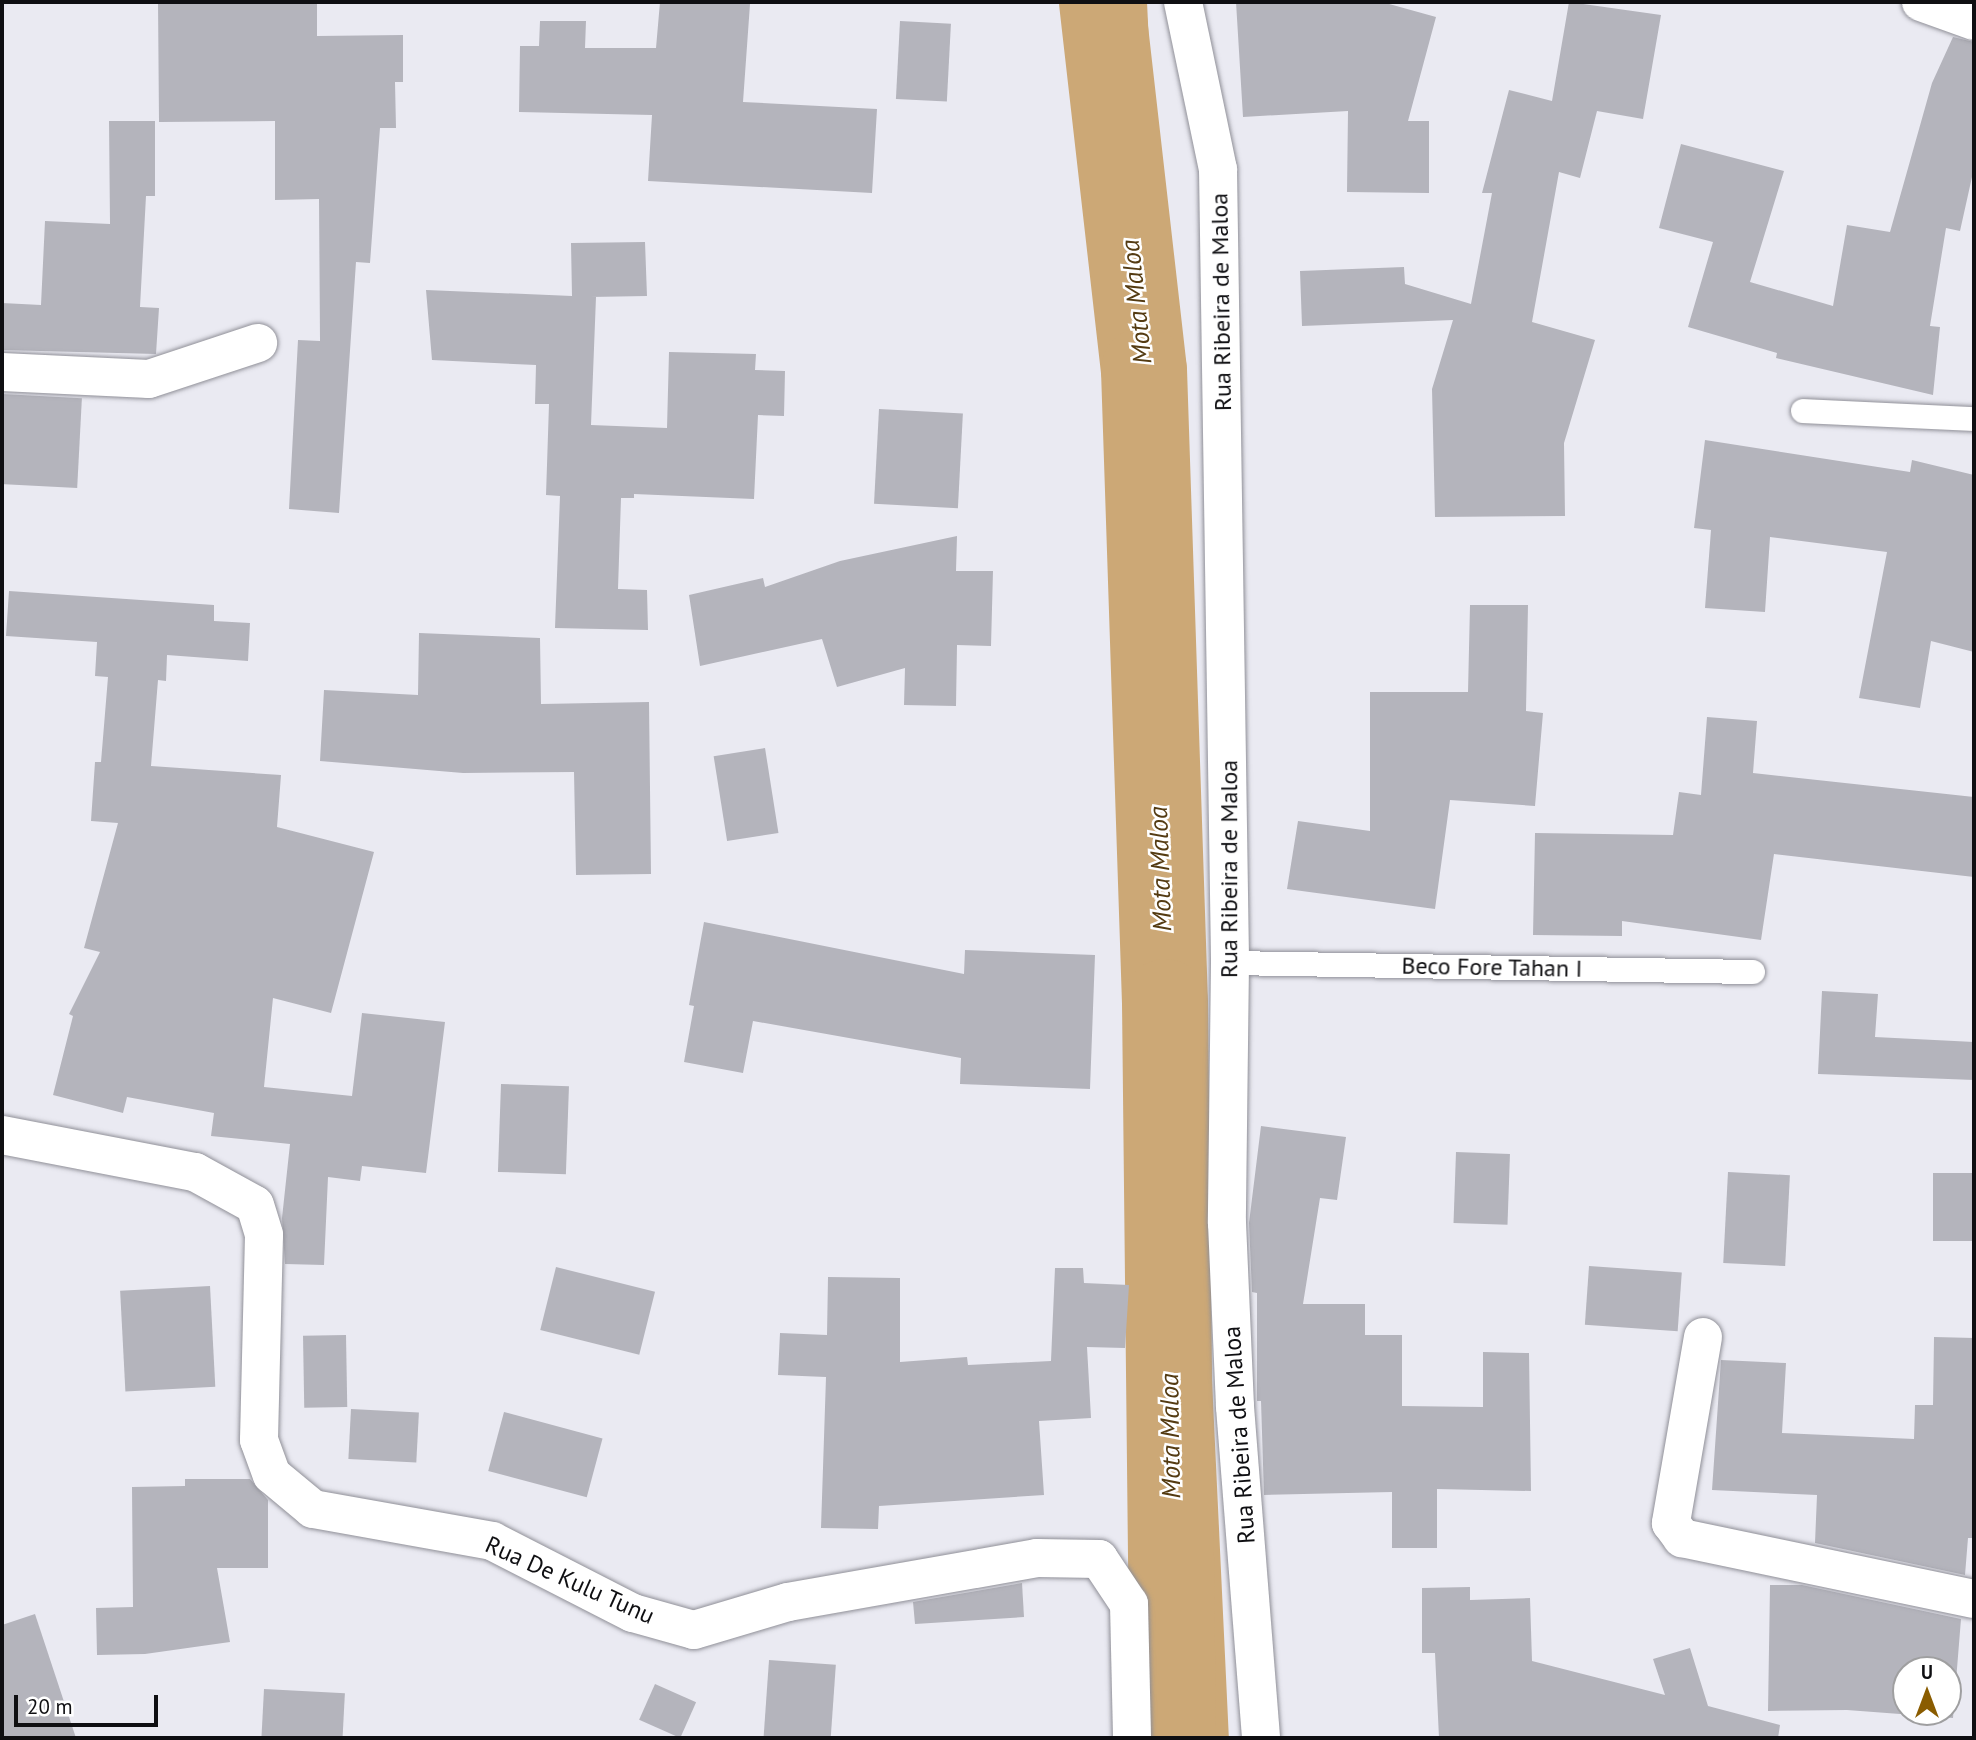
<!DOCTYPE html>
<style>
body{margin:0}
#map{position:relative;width:1976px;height:1740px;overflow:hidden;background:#eaeaf2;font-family:"PT Sans",sans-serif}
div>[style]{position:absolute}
.stream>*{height:14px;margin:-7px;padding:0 7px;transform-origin:7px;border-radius:7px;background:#cca876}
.river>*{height:86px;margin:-43px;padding:0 43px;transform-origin:43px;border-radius:43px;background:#cca876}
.building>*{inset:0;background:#b4b4bc;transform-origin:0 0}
.roads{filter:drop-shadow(0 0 2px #909098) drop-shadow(0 0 2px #909098)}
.service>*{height:24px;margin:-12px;padding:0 12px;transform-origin:12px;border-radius:12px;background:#fff}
.minor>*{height:38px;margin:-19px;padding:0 19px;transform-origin:19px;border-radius:19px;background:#fff}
.tertiary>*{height:38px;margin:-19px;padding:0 19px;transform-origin:19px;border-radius:19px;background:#fff}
span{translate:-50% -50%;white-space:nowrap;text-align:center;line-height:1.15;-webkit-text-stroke:5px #fff;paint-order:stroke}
.street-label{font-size:24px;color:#0f0f12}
.water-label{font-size:26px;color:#543b12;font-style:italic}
.frame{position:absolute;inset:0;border:4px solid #0f0f12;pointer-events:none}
.north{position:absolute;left:1892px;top:1656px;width:70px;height:70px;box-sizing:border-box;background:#fff;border:2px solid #9f9fa0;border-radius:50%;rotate:0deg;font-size:19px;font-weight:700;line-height:28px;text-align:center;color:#0f0f12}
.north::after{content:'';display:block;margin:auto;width:24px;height:32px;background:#8a5c00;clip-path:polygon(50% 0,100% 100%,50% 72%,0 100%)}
.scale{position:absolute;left:14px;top:1695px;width:144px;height:32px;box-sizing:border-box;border:4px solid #0f0f12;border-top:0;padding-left:9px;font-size:21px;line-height:24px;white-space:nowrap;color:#0f0f12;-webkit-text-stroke:5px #fff;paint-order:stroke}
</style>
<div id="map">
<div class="stream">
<div style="left:1140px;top:2px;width:1738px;rotate:87.3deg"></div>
</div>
<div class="river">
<div style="left:1102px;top:2px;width:370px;rotate:83.5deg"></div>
<div style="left:1144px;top:370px;width:632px;rotate:88.1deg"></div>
<div style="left:1165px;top:1002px;width:736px;rotate:89.38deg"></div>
</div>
<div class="building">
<div style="clip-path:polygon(158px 2px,317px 2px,317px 36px,403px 35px,403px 82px,395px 82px,396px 128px,380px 128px,370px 263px,356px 262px,339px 513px,289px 509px,298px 340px,320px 341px,319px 199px,275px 200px,275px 121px,159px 122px)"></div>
<div style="clip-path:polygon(660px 2px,750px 4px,743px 102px,877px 109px,872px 193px,648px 181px,652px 115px,519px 112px,520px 46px,539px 46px,540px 21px,586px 21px,585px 48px,656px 48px)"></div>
<div style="clip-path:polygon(1236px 2px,1382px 2px,1436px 17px,1408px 121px,1429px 121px,1429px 193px,1347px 192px,1348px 111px,1243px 117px)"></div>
<div style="clip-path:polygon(1569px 2px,1661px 15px,1643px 119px,1597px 111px,1580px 178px,1559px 172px,1532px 322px,1595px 340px,1564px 443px,1565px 516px,1435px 517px,1432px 389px,1453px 320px,1302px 326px,1300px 271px,1404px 267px,1405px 284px,1471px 304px,1492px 193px,1482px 193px,1509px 90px,1552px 101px)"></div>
<div style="left:900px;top:21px;width:51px;height:78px;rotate:3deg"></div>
<div style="clip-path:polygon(1953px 37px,1974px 42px,1974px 168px,1960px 231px,1946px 228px,1930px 326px,1940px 327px,1933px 395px,1776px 358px,1777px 353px,1688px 327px,1713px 242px,1659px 228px,1681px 144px,1784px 171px,1750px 282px,1833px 306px,1847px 225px,1890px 232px,1932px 83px)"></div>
<div style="clip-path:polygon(109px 121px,155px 121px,155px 196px,146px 196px,140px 307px,159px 308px,156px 354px,2px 350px,2px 303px,41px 305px,45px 221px,110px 224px)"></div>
<div style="clip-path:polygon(645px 242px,647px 296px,590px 297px,596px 297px,591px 425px,667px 428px,669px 352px,756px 354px,755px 370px,785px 371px,784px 416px,758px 415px,754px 499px,634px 494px,634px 498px,621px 498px,618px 589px,647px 590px,648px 630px,555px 628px,560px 496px,546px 495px,549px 404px,535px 404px,536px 365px,432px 360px,426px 290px,572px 296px,571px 243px)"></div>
<div style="left:2px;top:394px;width:80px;height:90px;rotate:3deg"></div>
<div style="left:879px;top:409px;width:84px;height:95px;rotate:3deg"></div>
<div style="clip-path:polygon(1705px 440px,1910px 472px,1912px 460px,1974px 475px,1974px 652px,1931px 641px,1920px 708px,1859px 698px,1887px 552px,1770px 537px,1765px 612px,1705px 608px,1711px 530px,1694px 528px)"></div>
<div style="clip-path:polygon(957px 536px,956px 571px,993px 571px,991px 646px,957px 645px,956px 706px,904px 705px,905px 668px,837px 687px,822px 639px,700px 666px,689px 595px,763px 578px,765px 587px,840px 561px)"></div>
<div style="clip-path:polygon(9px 591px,214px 605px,214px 621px,250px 623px,248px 661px,167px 655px,166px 681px,158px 680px,151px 766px,281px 775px,277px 827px,374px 852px,331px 1013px,273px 998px,264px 1087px,352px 1096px,362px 1013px,445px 1022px,426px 1173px,362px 1166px,360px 1181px,328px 1177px,324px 1265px,285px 1264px,282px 1218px,290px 1144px,211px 1136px,214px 1113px,127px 1097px,123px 1113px,53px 1095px,73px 1016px,69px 1014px,100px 952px,84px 948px,118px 823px,91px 821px,95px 762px,101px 762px,108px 677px,95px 676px,97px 642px,6px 636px)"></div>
<div style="clip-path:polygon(1470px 605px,1528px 605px,1526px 711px,1543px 713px,1535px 806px,1450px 800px,1435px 909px,1287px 889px,1298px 821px,1370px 831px,1370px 692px,1468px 692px)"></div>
<div style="clip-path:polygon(419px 633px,540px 638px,541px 704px,649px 702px,651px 874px,576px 875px,574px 772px,463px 773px,320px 761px,324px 690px,418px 695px)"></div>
<div style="clip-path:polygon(1707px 717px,1757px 721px,1753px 773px,1974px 797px,1974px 877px,1774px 854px,1761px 940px,1622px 921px,1622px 936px,1533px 935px,1535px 833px,1673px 835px,1679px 792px,1701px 795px)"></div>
<div style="left:765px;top:748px;width:86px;height:52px;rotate:81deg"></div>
<div style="clip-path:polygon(704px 922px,964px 974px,965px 950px,1095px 955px,1090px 1089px,960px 1084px,961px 1058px,753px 1021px,743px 1073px,684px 1062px,694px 1006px,689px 1005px)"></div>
<div style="clip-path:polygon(1822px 991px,1878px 994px,1875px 1037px,1974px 1042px,1974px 1080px,1818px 1074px)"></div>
<div style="left:501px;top:1084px;width:68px;height:88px;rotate:2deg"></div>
<div style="clip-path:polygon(1261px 1126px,1346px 1137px,1337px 1200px,1320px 1198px,1303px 1304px,1365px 1304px,1365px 1335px,1402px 1335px,1402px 1406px,1483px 1407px,1483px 1352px,1529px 1353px,1531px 1491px,1437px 1489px,1437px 1548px,1392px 1548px,1392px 1492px,1264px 1495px,1261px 1401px,1257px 1401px,1257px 1293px,1252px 1292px,1249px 1223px)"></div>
<div style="left:1456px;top:1152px;width:54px;height:71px;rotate:2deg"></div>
<div style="left:1728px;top:1172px;width:62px;height:91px;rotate:3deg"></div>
<div style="left:1933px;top:1173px;width:41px;height:68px"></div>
<div style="left:1589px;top:1266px;width:93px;height:59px;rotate:4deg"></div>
<div style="left:556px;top:1267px;width:102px;height:65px;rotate:14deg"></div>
<div style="clip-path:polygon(1055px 1268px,1083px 1268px,1084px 1283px,1129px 1285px,1125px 1348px,1087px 1347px,1091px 1418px,1039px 1421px,1044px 1495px,879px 1506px,878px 1529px,821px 1528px,826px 1377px,778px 1375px,780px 1333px,827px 1335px,828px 1277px,900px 1278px,900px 1362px,967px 1357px,968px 1365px,1051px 1361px)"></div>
<div style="left:210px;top:1286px;width:101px;height:90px;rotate:87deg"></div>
<div style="left:346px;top:1335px;width:72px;height:43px;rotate:89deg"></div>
<div style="clip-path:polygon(1934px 1337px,1974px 1338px,1974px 1538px,1968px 1538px,1965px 1575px,1815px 1543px,1817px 1495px,1712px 1490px,1721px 1360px,1786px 1363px,1782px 1433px,1914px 1439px,1915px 1405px,1933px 1405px)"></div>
<div style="left:351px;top:1409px;width:68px;height:50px;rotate:3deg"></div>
<div style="left:504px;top:1412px;width:102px;height:61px;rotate:15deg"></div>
<div style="clip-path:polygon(185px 1479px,250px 1479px,268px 1500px,268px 1568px,217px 1568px,230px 1642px,145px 1654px,97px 1655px,96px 1608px,133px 1607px,132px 1487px,185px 1486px)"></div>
<div style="clip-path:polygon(1022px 1583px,1024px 1617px,915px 1624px,913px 1602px)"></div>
<div style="clip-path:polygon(evenodd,1770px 1585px,1802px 1585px,1961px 1619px,1953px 1718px,1847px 1710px,1768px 1711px,1770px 1585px,1906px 1670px,1948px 1670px,1948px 1712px,1906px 1712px,1906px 1670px)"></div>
<div style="clip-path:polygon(1470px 1587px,1470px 1600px,1530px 1598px,1532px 1661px,1665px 1695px,1653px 1659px,1690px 1648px,1708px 1706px,1780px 1725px,1778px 1738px,1439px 1738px,1435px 1653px,1422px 1653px,1422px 1588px)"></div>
<div style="clip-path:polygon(35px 1614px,76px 1738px,2px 1738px,2px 1625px)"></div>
<div style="left:769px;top:1660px;width:67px;height:78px;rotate:4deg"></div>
<div style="left:655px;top:1684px;width:45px;height:39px;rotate:24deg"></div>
<div style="left:264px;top:1689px;width:81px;height:49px;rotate:3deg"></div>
</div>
<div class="roads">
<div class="service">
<div style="left:1803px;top:411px;width:171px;rotate:2.7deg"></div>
<div style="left:1230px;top:963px;width:523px;rotate:0.99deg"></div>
</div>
<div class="minor">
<div style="left:1921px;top:2px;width:56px;rotate:19.7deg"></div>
<div style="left:2px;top:372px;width:147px;rotate:2.7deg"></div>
<div style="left:149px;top:379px;width:115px;rotate:-18.3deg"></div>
<div style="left:2px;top:1135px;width:197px;rotate:10.9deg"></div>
<div style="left:195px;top:1172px;width:68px;rotate:28.8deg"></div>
<div style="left:255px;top:1205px;width:31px;rotate:73deg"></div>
<div style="left:264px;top:1235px;width:205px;rotate:91.4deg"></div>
<div style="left:259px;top:1440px;width:37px;rotate:70deg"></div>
<div style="left:272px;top:1475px;width:53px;rotate:39.7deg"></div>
<div style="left:313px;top:1509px;width:182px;rotate:10.1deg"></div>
<div style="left:492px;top:1541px;width:158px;rotate:27.1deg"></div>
<div style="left:633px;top:1613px;width:63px;rotate:15.6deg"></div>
<div style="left:694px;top:1630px;width:98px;rotate:-16.6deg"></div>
<div style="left:788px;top:1602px;width:253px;rotate:-10deg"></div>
<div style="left:1037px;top:1558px;width:62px;rotate:0.9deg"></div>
<div style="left:1099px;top:1559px;width:54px;rotate:56.3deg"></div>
<div style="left:1129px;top:1604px;width:134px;rotate:88.7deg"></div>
<div style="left:1703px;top:1337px;width:189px;rotate:99.8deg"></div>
<div style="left:1671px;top:1523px;width:19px;rotate:54deg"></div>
<div style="left:1682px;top:1538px;width:298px;rotate:11.8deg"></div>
</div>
<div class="tertiary">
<div style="left:1183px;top:2px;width:171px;rotate:78.2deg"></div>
<div style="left:1218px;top:169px;width:794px;rotate:89.13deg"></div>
<div style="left:1230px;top:963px;width:260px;rotate:90.7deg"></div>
<div style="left:1227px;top:1223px;width:184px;rotate:87.5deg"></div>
<div style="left:1235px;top:1407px;width:332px;rotate:85.5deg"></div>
</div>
</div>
<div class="street-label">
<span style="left:1221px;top:302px;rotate:-91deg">Rua Ribeira de Maloa</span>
<span style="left:1229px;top:869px;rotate:-90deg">Rua Ribeira de Maloa</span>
<span style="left:1492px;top:967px;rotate:1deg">Beco Fore Tahan I</span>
<span style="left:1239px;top:1435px;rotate:-94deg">Rua Ribeira de Maloa</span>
<span style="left:570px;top:1580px;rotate:24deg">Rua De Kulu Tunu</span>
</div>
<div class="water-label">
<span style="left:1136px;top:302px;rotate:-96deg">Mota Maloa</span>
<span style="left:1160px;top:869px;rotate:-92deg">Mota Maloa</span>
<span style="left:1170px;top:1436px;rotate:-91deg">Mota Maloa</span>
</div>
<div class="frame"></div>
<div class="north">U</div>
<div class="scale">20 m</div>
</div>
